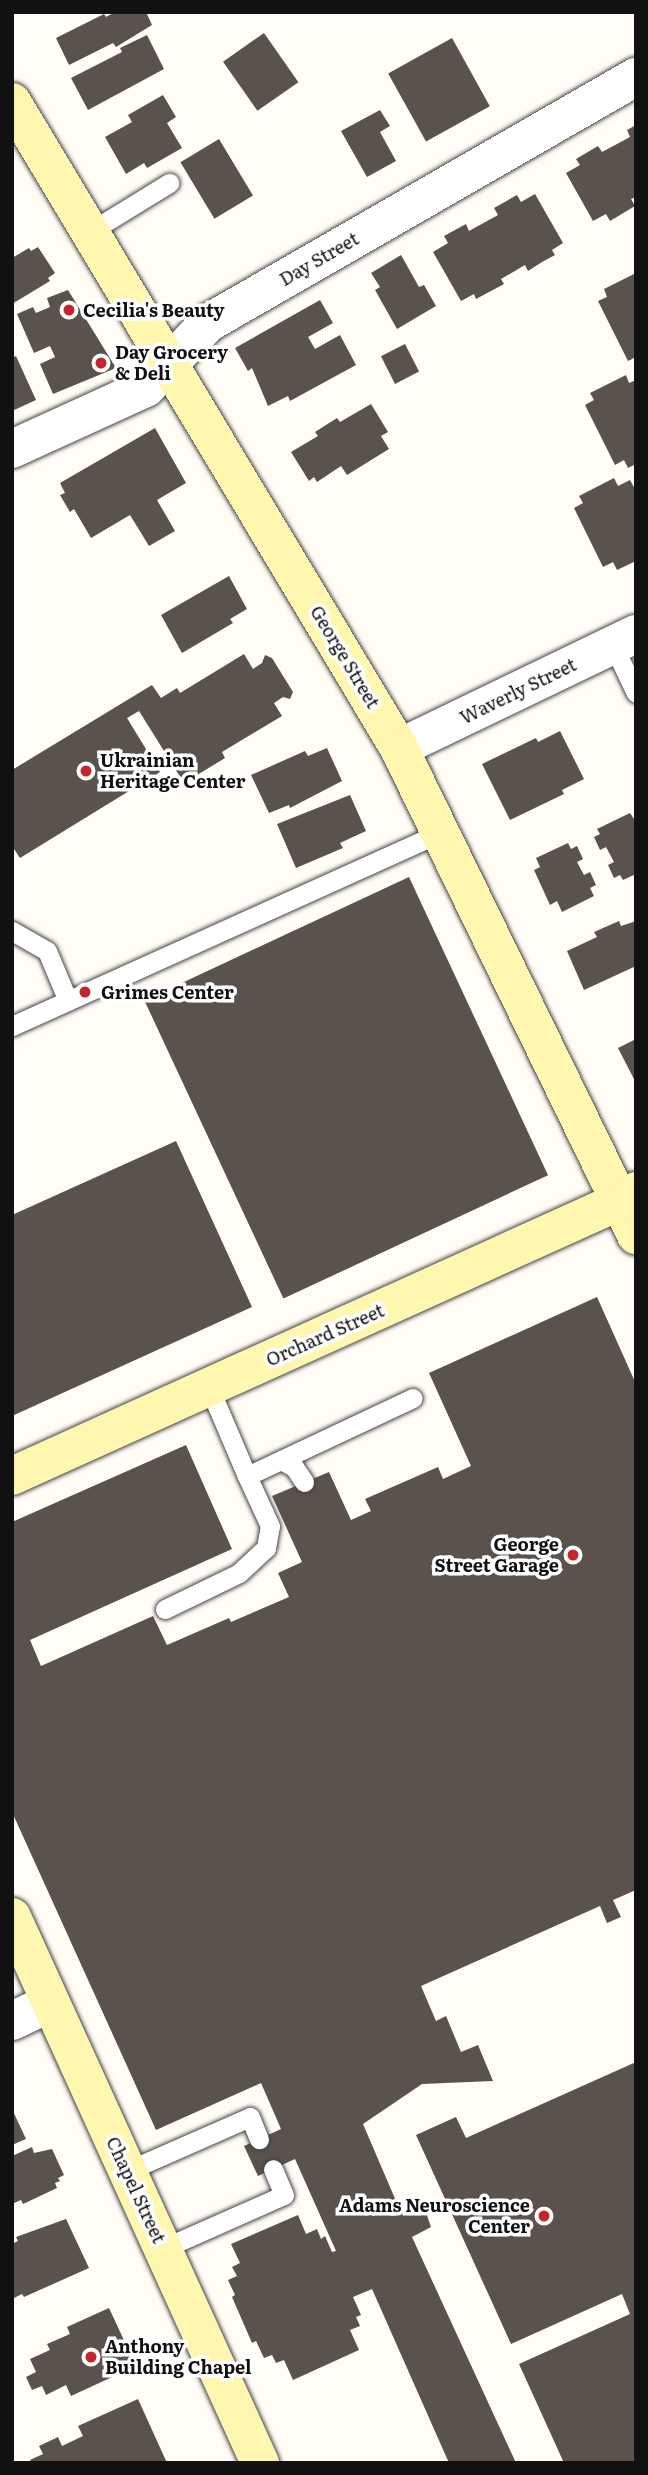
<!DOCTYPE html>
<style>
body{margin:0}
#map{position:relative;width:648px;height:2475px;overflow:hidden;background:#fffdf5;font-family:Literata,serif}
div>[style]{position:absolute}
.building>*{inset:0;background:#5a524d;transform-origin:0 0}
.roads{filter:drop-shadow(0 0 2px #444) drop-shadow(0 0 2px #444)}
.service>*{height:19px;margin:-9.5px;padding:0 9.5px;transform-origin:9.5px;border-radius:9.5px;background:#fff}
.minor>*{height:38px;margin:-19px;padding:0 19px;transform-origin:19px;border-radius:19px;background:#fff}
.secondary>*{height:38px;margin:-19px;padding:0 19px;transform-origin:19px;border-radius:19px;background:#fff6b0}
.dots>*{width:19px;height:19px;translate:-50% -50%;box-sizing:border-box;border:4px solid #fff;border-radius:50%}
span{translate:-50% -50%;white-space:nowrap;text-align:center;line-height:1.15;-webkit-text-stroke:7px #fff;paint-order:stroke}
.street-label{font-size:18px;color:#111}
.poi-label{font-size:18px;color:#111;font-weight:700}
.left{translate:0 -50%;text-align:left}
.right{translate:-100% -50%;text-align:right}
.frame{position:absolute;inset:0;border:14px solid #111;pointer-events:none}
</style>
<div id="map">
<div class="building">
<div style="clip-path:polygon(115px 12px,146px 12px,152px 25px,116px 47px,113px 43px,69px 65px,56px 38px,104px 14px,106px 17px)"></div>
<div style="left:264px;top:33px;width:60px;height:50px;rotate:55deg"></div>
<div style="clip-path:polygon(147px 35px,164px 69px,88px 110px,71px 78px,122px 52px,120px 48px)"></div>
<div style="left:452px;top:38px;width:78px;height:73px;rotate:61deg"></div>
<div style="clip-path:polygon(163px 95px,176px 117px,167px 123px,182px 148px,147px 168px,144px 163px,126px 174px,105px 137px,132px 122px,128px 115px)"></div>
<div style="clip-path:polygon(380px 110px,390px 126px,380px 132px,396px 161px,367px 177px,341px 131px)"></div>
<div style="clip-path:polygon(636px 125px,636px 197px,631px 199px,635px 206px,610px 221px,606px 214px,593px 221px,566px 173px,580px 165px,576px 159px,598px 146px,602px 152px,630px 137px,627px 130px)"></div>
<div style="left:219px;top:139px;width:66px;height:45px;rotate:59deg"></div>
<div style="clip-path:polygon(535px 194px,563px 243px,552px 250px,555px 255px,542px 262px,528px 271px,525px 265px,501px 279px,504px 284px,476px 299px,474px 294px,461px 301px,433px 252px,448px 243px,444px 236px,466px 224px,469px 231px,498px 215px,494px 208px,517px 195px,521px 202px)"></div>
<div style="clip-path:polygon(38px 247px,55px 273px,48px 278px,50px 281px,12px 304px,12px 258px,29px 248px,31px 251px)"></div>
<div style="clip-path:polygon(401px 255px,419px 287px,424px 285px,436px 306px,397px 329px,375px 290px,380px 287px,371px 273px)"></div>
<div style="clip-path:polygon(636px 273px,636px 357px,628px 361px,598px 301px,607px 297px,604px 289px)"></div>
<div style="clip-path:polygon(68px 290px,116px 368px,53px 394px,40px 364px,55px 357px,50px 346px,34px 353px,17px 314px,33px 307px,36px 313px,50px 307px,47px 298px)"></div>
<div style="clip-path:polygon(320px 300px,333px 323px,308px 337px,315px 349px,340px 335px,356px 365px,290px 401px,288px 396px,268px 406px,252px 368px,248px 371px,235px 348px)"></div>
<div style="left:405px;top:344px;width:31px;height:27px;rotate:63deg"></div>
<div style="clip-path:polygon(16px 356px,36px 400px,12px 411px,12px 358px)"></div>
<div style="clip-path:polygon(626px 375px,629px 383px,636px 380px,636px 464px,628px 468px,624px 460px,615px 465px,585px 405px,594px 400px,590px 393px)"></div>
<div style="clip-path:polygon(371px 404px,388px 432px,381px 436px,389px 449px,347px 475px,341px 466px,317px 482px,314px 477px,309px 481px,291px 452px,318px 436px,315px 432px,337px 418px,340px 422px)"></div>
<div style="clip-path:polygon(155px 428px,186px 483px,157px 500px,175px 531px,149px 546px,130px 515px,91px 538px,74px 509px,70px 512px,60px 495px,65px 493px,60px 483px)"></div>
<div style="clip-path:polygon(614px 478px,618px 486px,630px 480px,636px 491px,636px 561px,617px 570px,613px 562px,603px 567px,574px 508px,583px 503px,579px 496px)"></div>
<div style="clip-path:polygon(229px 576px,247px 609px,230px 619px,233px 623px,182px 653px,161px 615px)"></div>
<div style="clip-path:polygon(244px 654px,253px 669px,262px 663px,265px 655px,272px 658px,293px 692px,290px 699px,283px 697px,274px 703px,282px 716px,222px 752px,225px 758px,184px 783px,139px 711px,127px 718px,160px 772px,20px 858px,12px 846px,12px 770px,152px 685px,161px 698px,177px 688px,180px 693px)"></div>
<div style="clip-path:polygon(560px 731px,584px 779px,562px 790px,564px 794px,510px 820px,482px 764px,536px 738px,538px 742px)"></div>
<div style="clip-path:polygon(327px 748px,342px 781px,290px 808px,289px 805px,269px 813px,251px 775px,305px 751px,308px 756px)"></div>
<div style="clip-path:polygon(350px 795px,366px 831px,340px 843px,343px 848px,296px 868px,277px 824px)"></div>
<div style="clip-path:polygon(630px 813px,636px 822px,636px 874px,623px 880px,620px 875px,614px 878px,608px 865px,614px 862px,606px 847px,600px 850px,594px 837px,600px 834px,597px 829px)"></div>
<div style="clip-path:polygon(568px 843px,571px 849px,577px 846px,583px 859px,577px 862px,584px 875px,590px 872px,596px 885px,590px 888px,594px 896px,562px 912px,557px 901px,550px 905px,534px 870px,540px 867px,536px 858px)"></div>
<div style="left:409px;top:877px;width:329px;height:292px;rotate:65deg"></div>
<div style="clip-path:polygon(619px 921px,621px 926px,636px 921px,636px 966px,584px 990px,567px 951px,597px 937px,594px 932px)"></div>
<div style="clip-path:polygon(636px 1039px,636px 1083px,618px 1048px)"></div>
<div style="clip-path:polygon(176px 1141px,252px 1307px,12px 1416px,12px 1215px)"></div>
<div style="clip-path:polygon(597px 1297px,636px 1384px,636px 1890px,613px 1900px,621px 1917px,607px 1923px,600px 1906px,421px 1986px,436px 2021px,446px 2016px,461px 2052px,478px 2045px,493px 2081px,422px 2084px,363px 2124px,399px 2208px,421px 2198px,431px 2227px,412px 2237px,516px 2463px,449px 2463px,372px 2289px,353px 2297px,361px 2315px,356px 2317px,360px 2326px,350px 2330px,359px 2350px,293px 2380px,284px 2360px,276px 2363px,272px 2355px,264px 2358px,256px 2341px,252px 2343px,232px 2297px,235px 2295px,228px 2280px,237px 2276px,232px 2267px,240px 2263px,231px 2244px,298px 2215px,306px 2234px,317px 2229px,321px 2239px,325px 2236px,332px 2252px,336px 2251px,295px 2159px,258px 2176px,244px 2146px,281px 2129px,261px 2083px,156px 2130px,12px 1812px,12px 1522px,186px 1445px,232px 1549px,30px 1640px,41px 1666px,153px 1616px,167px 1645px,229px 1618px,231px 1622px,289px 1597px,278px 1573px,302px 1562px,272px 1496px,329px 1472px,351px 1520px,371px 1511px,365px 1499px,438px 1467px,443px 1479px,471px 1466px,429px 1373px)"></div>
<div style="clip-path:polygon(636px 2062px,636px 2463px,564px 2463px,519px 2364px,630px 2314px,622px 2294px,511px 2344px,416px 2135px,456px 2117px,466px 2138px)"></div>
<div style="clip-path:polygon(12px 2109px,26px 2139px,12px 2145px)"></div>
<div style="clip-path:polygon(32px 2147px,34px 2153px,52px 2149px,64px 2175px,58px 2178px,60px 2181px,55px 2183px,57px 2188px,23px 2204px,21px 2200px,12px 2204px,12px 2156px)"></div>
<div style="clip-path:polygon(66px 2219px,89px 2268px,24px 2297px,22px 2294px,12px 2299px,12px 2244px,18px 2241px,16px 2237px)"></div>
<div style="clip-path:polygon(109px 2308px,136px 2366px,71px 2396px,66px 2385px,46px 2395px,42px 2386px,32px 2390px,26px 2377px,36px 2372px,30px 2359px,50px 2350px,47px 2344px,70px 2334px,67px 2327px)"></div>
<div style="clip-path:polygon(138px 2399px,167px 2463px,31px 2463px,30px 2460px,43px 2454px,39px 2446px,58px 2437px,62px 2446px,83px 2436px,78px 2426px)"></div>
</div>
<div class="roads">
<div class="service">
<div style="left:91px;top:231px;width:92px;rotate:-31.6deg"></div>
<div style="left:613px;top:645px;width:53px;rotate:64.4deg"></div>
<div style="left:12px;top:931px;width:40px;rotate:29.7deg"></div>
<div style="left:47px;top:951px;width:54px;rotate:67.2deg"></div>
<div style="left:12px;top:1026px;width:471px;rotate:-24.3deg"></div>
<div style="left:209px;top:1387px;width:97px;rotate:66.9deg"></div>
<div style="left:247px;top:1476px;width:183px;rotate:-25.2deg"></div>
<div style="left:281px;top:1460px;width:15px;rotate:28deg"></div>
<div style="left:294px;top:1467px;width:18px;rotate:56deg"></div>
<div style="left:165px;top:1609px;width:82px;rotate:-25.9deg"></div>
<div style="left:239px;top:1573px;width:37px;rotate:-43deg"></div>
<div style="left:266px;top:1548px;width:22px;rotate:-80deg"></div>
<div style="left:270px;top:1526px;width:55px;rotate:-114.7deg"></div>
<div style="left:127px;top:2171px;width:134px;rotate:-23.7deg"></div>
<div style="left:250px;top:2117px;width:24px;rotate:68deg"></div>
<div style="left:162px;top:2249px;width:133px;rotate:-23.9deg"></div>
<div style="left:284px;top:2195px;width:28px;rotate:-113deg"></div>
</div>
<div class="minor">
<div style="left:12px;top:449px;width:147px;rotate:-24.5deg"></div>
<div style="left:146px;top:388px;width:90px;rotate:-46.4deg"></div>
<div style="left:208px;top:323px;width:494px;rotate:-29.9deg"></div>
<div style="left:399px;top:748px;width:263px;rotate:-25.7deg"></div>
<div style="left:12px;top:2021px;width:42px;rotate:-25.3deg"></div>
</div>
<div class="secondary">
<div style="left:12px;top:102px;width:753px;rotate:59.08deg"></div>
<div style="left:399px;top:748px;width:542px;rotate:64.05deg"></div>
<div style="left:12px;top:1476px;width:667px;rotate:-24.34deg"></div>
<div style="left:620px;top:1201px;width:19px;rotate:-32deg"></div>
<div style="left:12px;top:1917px;width:600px;rotate:65.57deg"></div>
</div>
</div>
<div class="dots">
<div style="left:69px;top:310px;background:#c4262e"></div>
<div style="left:101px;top:363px;background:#c4262e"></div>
<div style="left:86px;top:771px;background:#c4262e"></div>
<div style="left:85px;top:992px;background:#c4262e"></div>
<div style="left:573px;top:1555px;background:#c4262e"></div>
<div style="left:544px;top:2216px;background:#c4262e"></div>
<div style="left:91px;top:2357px;background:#c4262e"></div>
</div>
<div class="street-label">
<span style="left:319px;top:259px;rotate:-30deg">Day Street</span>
<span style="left:345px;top:657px;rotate:59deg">George Street</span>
<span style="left:518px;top:691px;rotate:-26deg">Waverly Street</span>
<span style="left:325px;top:1335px;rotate:-24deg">Orchard Street</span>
<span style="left:136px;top:2190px;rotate:65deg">Chapel Street</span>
</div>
<div class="poi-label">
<span class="left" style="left:83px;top:310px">Cecilia's Beauty</span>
<span class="left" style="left:115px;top:363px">Day Grocery<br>&amp; Deli</span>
<span class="left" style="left:100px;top:771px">Ukrainian<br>Heritage Center</span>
<span class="left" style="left:101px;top:992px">Grimes Center</span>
<span class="right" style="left:559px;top:1555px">George<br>Street Garage</span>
<span class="right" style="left:530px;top:2216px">Adams Neuroscience<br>Center</span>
<span class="left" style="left:105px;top:2357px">Anthony<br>Building Chapel</span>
</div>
<div class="frame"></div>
</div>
